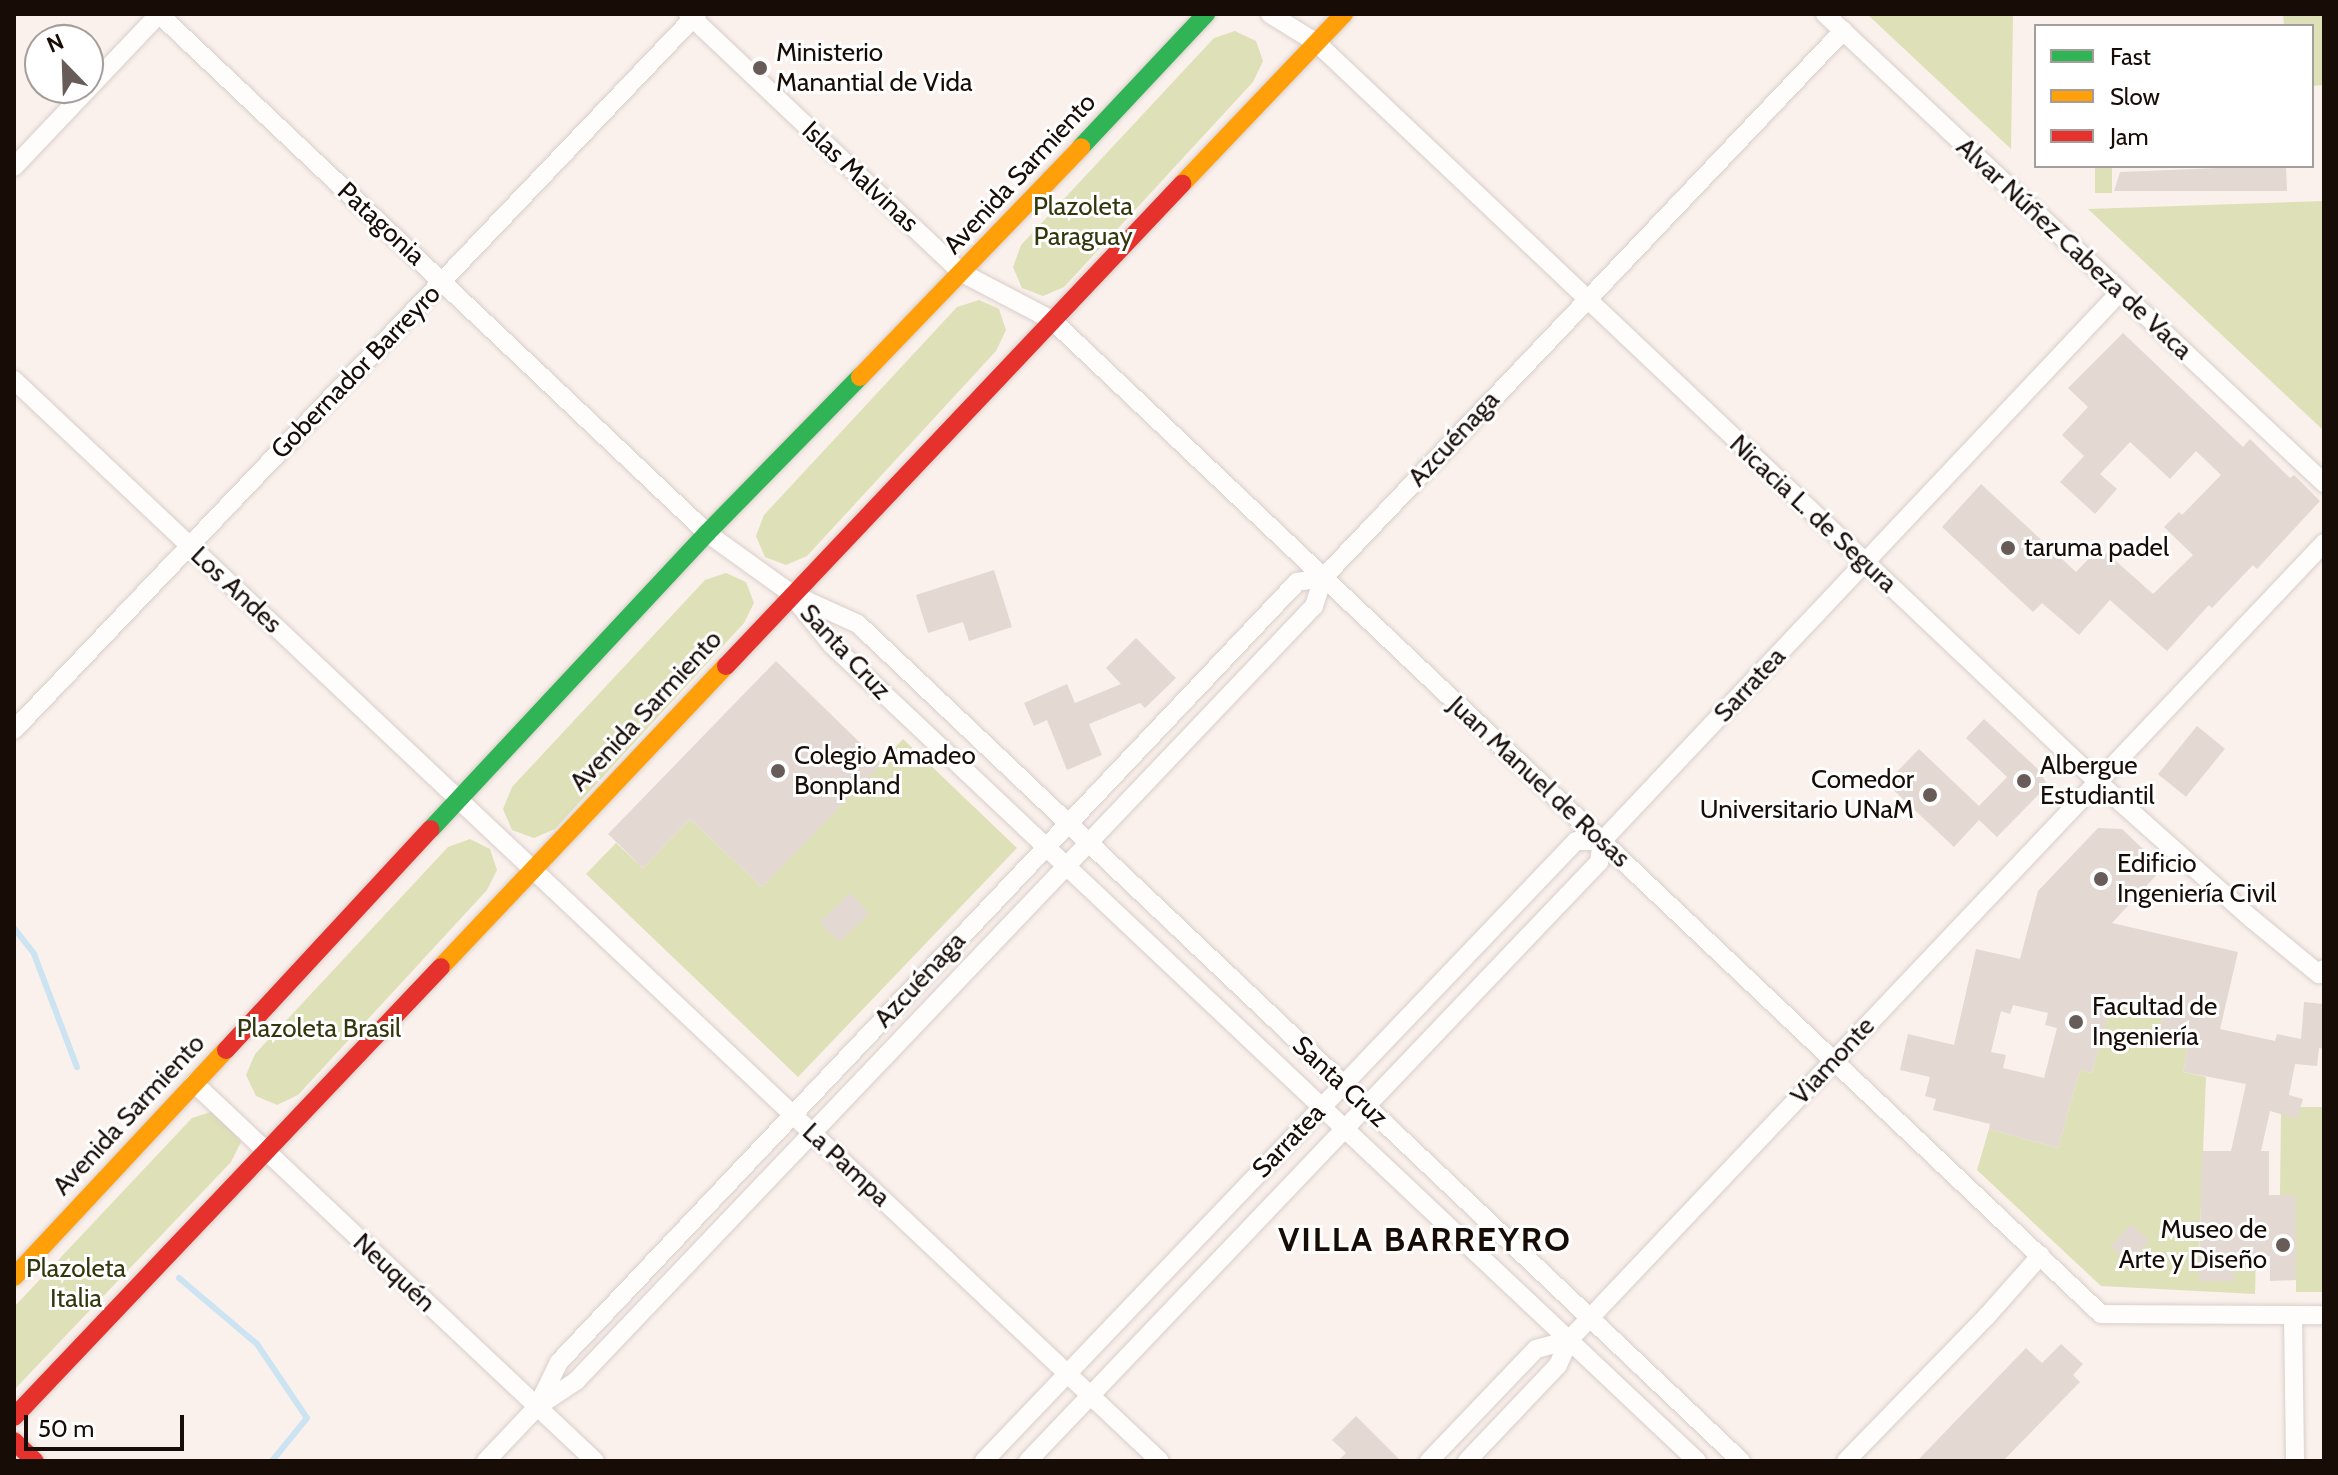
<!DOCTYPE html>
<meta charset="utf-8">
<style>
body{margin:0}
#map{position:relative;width:2338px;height:1475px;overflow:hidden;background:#faf1ed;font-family:Cabin,sans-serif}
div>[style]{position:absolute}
.green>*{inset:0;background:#dee0b7;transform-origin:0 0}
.stream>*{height:6px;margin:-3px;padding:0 3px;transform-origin:3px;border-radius:3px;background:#cce4f1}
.building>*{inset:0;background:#e3d8d2;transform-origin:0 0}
.roads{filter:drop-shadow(0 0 2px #d9cec9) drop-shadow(0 0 2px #d9cec9)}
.street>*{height:18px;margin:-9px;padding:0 9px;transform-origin:9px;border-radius:9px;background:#fefdfc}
.fast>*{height:18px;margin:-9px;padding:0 9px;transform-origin:9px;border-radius:9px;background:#30b455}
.slow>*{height:18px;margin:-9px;padding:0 9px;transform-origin:9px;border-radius:9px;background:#ff9f0a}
.jam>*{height:18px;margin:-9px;padding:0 9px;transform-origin:9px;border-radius:9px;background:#e5322d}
.dots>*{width:22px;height:22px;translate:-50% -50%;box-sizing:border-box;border:4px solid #fff;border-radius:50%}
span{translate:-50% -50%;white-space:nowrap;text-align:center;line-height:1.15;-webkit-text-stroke:6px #fff;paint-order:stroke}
.poi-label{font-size:26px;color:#180c07}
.left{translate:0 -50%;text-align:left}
.right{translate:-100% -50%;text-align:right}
.street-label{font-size:26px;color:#180c07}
.park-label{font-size:26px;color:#32370d}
.district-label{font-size:34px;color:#180c07;font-weight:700;letter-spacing:2px}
.frame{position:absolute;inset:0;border:16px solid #180c07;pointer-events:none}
.legend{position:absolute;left:2034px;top:24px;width:280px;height:144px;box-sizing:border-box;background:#fff;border:2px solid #a39e9c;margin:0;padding:10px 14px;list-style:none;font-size:24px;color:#180c07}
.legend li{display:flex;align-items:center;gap:16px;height:40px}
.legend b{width:40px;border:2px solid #a39e9c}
.north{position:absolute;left:24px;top:24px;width:80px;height:80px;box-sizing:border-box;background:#fff;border:2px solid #a39e9c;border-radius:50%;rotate:337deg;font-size:22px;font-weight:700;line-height:32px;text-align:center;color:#180c07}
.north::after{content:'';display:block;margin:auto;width:28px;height:36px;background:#675c58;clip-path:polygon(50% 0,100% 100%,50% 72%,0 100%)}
.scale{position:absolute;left:24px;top:1415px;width:160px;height:36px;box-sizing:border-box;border:4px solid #180c07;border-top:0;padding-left:10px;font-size:24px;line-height:28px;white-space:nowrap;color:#180c07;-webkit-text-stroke:6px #fff;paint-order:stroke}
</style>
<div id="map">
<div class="green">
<div style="clip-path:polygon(1867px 14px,2013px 14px,2011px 149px)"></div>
<div style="clip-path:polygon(2283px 14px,2324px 14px,2324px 85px,2312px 86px,2312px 26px,2284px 26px)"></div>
<div style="clip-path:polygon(1235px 31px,1256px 41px,1263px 61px,1253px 82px,1064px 287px,1043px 296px,1022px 288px,1013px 267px,1021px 245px,1214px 38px)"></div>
<div style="left:2095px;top:166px;width:17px;height:27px"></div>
<div style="clip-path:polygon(2324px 201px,2324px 431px,2088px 209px)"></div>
<div style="clip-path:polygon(979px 300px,999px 309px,1006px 330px,996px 351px,807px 556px,786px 565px,765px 557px,756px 536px,764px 515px,957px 307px)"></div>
<div style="clip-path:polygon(726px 573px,746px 582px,754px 603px,744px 623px,555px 829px,534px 838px,512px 830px,503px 809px,512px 787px,705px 580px)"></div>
<div style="clip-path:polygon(903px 739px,1017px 848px,798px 1077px,586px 874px,616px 843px,643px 868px,690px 819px,762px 887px)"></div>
<div style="clip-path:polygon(470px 839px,490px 849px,497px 870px,487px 890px,298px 1095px,277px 1105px,256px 1096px,246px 1075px,255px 1054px,448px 847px)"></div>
<div style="clip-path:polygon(2111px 1003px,2163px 1018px,2157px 1041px,2188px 1048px,2183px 1072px,2206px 1077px,2199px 1255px,2256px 1256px,2255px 1294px,2101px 1286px,1977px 1170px,1989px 1129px,2058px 1148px,2080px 1070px,2092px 1073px)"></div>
<div style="clip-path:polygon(2300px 1107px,2324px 1107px,2324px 1292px,2296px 1292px,2296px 1196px,2280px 1195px,2281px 1114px)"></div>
<div style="clip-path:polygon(214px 1111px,234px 1121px,241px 1142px,231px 1162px,14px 1390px,14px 1307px,192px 1118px)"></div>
</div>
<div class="stream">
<div style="left:14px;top:928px;width:33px;rotate:52deg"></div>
<div style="left:34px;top:954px;width:121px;rotate:69.2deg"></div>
<div style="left:179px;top:1278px;width:102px;rotate:40.2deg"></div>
<div style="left:257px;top:1344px;width:89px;rotate:56deg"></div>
<div style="left:307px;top:1418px;width:55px;rotate:129.1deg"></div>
</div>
<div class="building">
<div style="clip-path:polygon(2269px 166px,2286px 166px,2287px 191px,2114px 191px,2120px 172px)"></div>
<div style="clip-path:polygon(2123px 333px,2243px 447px,2250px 439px,2290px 478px,2294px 475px,2320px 501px,2257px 569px,2253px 565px,2212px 608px,2209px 605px,2167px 651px,2110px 600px,2079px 635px,2042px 603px,2033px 612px,1942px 527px,1981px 484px,2076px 572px,2100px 547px,2153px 594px,2193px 555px,2164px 527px,2179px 512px,2182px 515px,2221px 475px,2196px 451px,2170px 479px,2130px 442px,2100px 474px,2117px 489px,2095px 514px,2060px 482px,2084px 456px,2062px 435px,2088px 407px,2068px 388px)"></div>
<div style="clip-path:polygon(994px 570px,1012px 627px,969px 641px,963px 622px,928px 633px,916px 595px)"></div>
<div style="clip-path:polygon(1136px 638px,1176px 678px,1145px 708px,1140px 703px,1089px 724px,1102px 755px,1067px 770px,1047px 720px,1034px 726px,1024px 703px,1067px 684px,1075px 703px,1121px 684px,1106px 668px)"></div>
<div style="clip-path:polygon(776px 661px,882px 764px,762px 887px,690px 819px,643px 868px,608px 834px)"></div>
<div style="clip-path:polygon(1984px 719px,2041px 772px,2047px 786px,1997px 837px,1979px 820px,1954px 847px,1886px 783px,1919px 749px,1979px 806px,2007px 777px,1966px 738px)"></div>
<div style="left:2197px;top:726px;width:36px;height:62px;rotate:39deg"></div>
<div style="clip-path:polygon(evenodd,2098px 828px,2122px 829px,2163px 868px,2112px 923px,2238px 952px,2220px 1029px,2275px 1041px,2277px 1034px,2301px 1039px,2304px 1002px,2324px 1004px,2324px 1049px,2319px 1048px,2317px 1066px,2295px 1064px,2289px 1095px,2303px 1099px,2297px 1119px,2270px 1111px,2261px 1151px,2269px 1151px,2269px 1195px,2296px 1195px,2296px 1280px,2270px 1281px,2270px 1256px,2235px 1256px,2234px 1281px,2199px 1281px,2202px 1151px,2231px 1151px,2246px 1084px,2183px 1072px,2188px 1048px,2157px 1041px,2163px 1018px,2145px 1012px,2147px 1006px,2113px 998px,2092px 1073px,2080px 1070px,2058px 1148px,1989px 1129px,1990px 1124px,1933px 1110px,1936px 1099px,1925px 1096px,1930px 1077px,1900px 1070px,1908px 1034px,1954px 1045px,1976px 949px,2020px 959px,2038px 891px,2098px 828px,2013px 1005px,2048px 1013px,2045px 1025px,2057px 1028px,2044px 1078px,2003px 1068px,2006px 1055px,1991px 1052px,2001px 1011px,2010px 1014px,2013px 1005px)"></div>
<div style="left:850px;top:893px;width:28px;height:42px;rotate:46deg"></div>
<div style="left:2131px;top:1224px;width:25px;height:30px;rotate:43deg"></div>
<div style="clip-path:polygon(2061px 1344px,2083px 1364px,2073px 1375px,2080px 1382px,2003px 1461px,1917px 1461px,2026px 1348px,2042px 1363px)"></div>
<div style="clip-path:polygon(1356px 1416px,1401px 1461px,1338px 1461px,1346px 1453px,1332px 1440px)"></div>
</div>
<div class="roads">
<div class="street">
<div style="left:159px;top:14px;width:755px;rotate:43.44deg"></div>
<div style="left:707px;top:533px;width:105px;rotate:35.7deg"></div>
<div style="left:792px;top:594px;width:72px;rotate:24.4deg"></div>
<div style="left:858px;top:624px;width:1217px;rotate:43.47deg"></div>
<div style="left:688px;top:14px;width:377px;rotate:43.4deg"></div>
<div style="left:962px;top:273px;width:102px;rotate:27.6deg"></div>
<div style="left:1052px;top:320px;width:1445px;rotate:43.46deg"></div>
<div style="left:2101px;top:1314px;width:223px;rotate:0.3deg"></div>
<div style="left:1270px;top:14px;width:55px;rotate:31.7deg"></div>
<div style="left:1317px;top:43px;width:1075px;rotate:43.42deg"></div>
<div style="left:2098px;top:782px;width:206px;rotate:41.7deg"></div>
<div style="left:2252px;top:919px;width:87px;rotate:39.4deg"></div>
<div style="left:2319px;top:974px;width:7px;rotate:-45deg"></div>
<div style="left:1825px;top:14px;width:685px;rotate:43.22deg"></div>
<div style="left:14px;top:167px;width:211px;rotate:-46.5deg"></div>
<div style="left:14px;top:380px;width:1575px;rotate:43.33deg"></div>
<div style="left:793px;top:597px;width:62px;rotate:50.9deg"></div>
<div style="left:832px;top:645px;width:1189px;rotate:43.33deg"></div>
<div style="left:14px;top:730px;width:990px;rotate:-46.35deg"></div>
<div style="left:194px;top:1083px;width:551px;rotate:43.31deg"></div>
<div style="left:2293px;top:1315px;width:146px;rotate:89.2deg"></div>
<div style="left:539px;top:1403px;width:46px;rotate:-64deg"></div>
<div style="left:559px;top:1362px;width:1074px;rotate:-46.58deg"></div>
<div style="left:1297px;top:582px;width:26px;rotate:-9deg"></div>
<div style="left:486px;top:1461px;width:74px;rotate:-46.6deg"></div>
<div style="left:537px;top:1407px;width:47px;rotate:-33.7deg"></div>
<div style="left:576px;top:1381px;width:1070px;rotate:-46.4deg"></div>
<div style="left:1314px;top:606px;width:29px;rotate:-72deg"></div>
<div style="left:1323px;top:578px;width:755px;rotate:-46.45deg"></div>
<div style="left:984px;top:1461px;width:857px;rotate:-46.32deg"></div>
<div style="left:1576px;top:841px;width:26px"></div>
<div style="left:1028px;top:1461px;width:828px;rotate:-46.37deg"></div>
<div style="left:1599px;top:862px;width:21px;rotate:-82deg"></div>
<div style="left:1602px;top:841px;width:755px;rotate:-46.66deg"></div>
<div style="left:1429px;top:1461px;width:155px;rotate:-46.3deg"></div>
<div style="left:1536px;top:1349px;width:34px;rotate:-15deg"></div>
<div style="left:1467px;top:1461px;width:132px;rotate:-46.5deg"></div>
<div style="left:1558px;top:1365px;width:27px;rotate:-66deg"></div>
<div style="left:1569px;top:1340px;width:1098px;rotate:-46.55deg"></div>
<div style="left:1846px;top:1461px;width:202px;rotate:-45.8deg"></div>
<div style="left:1987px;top:1316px;width:81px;rotate:-48.5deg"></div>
</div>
<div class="fast">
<div style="left:1081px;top:147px;width:183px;rotate:-46.8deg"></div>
<div style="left:431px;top:829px;width:405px;rotate:-47deg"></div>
<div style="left:707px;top:533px;width:219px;rotate:-45.6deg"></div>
</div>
<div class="slow">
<div style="left:1182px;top:184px;width:235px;rotate:-46.4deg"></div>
<div style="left:860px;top:377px;width:319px;rotate:-46.1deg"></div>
<div style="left:441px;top:967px;width:415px;rotate:-46.6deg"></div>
<div style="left:14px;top:1277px;width:311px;rotate:-47deg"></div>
</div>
<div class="jam">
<div style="left:726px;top:666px;width:664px;rotate:-46.59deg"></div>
<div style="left:226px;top:1050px;width:301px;rotate:-47.2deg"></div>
<div style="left:14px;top:1417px;width:620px;rotate:-46.5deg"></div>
<div style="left:14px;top:1441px;width:29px;rotate:44deg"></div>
</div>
</div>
<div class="dots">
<div style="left:760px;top:68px;background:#675c58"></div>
<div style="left:2008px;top:548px;background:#675c58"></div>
<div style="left:778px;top:771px;background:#675c58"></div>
<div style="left:2024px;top:781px;background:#675c58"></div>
<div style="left:1930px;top:795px;background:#675c58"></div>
<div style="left:2101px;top:879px;background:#675c58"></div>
<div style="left:2076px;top:1022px;background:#675c58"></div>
<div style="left:2283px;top:1245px;background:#675c58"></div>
</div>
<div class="poi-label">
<span class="left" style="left:776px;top:68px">Ministerio<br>Manantial de Vida</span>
<span class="left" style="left:2024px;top:548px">taruma padel</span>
<span class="left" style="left:794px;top:771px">Colegio Amadeo<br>Bonpland</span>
<span class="left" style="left:2040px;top:781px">Albergue<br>Estudiantil</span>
<span class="right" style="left:1914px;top:795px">Comedor<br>Universitario UNaM</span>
<span class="left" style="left:2117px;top:879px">Edificio<br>Ingeniería Civil</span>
<span class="left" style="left:2092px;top:1022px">Facultad de<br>Ingeniería</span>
<span class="right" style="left:2267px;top:1245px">Museo de<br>Arte y Diseño</span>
</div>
<div class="street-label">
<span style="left:1020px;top:174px;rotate:-47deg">Avenida Sarmiento</span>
<span style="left:860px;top:177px;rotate:43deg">Islas Malvinas</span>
<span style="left:381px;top:224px;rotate:43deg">Patagonia</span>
<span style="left:2074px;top:249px;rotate:43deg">Alvar Núñez Cabeza de Vaca</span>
<span style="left:356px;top:372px;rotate:-46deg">Gobernador Barreyro</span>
<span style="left:1454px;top:439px;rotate:-47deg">Azcuénaga</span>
<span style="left:1813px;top:514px;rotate:43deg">Nicacia L. de Segura</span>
<span style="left:236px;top:590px;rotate:43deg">Los Andes</span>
<span style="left:845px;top:652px;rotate:47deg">Santa Cruz</span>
<span style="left:1750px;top:685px;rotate:-47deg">Sarratea</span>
<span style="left:646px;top:711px;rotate:-47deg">Avenida Sarmiento</span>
<span style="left:1539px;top:782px;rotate:43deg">Juan Manuel de Rosas</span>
<span style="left:920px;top:980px;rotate:-47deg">Azcuénaga</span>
<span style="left:1833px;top:1061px;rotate:-47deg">Viamonte</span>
<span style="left:1340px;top:1082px;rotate:43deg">Santa Cruz</span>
<span style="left:129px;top:1115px;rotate:-47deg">Avenida Sarmiento</span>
<span style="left:1289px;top:1141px;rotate:-46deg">Sarratea</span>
<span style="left:846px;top:1165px;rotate:43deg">La Pampa</span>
<span style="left:394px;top:1273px;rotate:43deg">Neuquén</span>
</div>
<div class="park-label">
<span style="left:1083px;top:222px">Plazoleta<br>Paraguay</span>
<span style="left:319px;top:1029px">Plazoleta Brasil</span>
<span style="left:76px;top:1284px">Plazoleta<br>Italia</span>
</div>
<div class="district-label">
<span style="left:1425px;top:1240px">VILLA BARREYRO</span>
</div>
<div class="frame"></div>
<ul class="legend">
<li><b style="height:10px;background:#30b455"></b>Fast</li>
<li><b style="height:10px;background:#ff9f0a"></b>Slow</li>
<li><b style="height:10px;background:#e5322d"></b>Jam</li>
</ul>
<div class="north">N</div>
<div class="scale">50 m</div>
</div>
